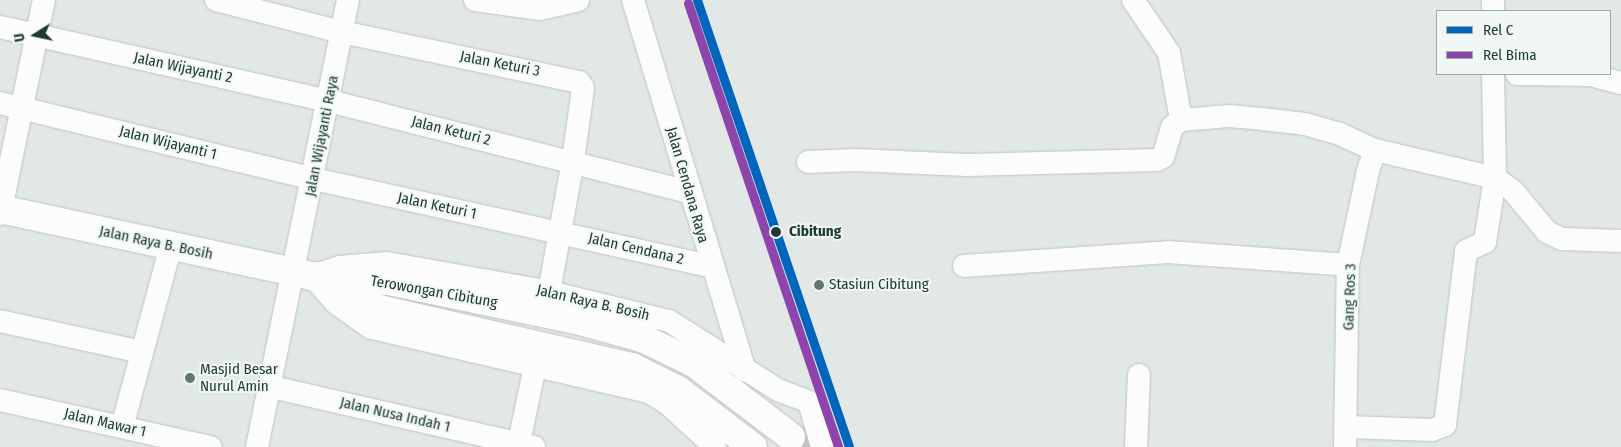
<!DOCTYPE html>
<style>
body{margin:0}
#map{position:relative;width:1621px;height:447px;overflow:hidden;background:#e2e8e5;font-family:"Fira Sans Condensed",sans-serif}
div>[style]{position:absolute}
.secondary-tunnel>*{height:28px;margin-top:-14px;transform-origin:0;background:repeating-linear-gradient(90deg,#bbc5c2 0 28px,transparent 0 42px)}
.roads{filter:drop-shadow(0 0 1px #bfc5c2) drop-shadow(0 0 1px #bfc5c2)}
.street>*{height:22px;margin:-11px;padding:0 11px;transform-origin:11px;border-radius:11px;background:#fbfcfb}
.secondary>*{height:28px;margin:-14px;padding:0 14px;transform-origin:14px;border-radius:14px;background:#fbfcfb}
.rail-1>*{height:9px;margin:-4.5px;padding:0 4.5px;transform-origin:4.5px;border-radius:4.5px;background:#0065bd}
.rail-2>*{height:9px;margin:-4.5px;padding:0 4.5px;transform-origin:4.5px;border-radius:4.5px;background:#8e44ad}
.dots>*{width:14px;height:14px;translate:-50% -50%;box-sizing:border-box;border:2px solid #f0f7f4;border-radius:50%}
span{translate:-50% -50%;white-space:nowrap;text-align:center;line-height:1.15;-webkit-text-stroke:4px #f0f7f4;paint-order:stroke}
.street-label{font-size:15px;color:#203b34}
.stop-label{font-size:15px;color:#203b34;font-weight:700}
.left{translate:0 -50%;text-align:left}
.poi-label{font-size:15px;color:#203b34}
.legend{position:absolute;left:1436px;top:10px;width:175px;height:65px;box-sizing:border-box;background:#f0f7f4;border:1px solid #9daca7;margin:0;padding:6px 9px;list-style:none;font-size:15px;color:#203b34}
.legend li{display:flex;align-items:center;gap:10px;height:25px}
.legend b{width:25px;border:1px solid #9daca7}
.north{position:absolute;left:10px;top:10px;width:50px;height:50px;-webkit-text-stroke:4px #f0f7f4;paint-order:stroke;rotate:260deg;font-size:14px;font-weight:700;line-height:20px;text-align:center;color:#203b34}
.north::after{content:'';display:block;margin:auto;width:18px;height:22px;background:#203b34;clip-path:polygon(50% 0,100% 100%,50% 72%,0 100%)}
</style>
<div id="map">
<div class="secondary-tunnel">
<div style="left:791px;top:437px;width:25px;rotate:23deg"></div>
</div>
<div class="roads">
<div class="street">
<div style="left:216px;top:0;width:130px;rotate:14.3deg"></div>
<div style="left:342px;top:32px;width:242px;rotate:11.9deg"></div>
<div style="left:579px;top:82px;width:7px;rotate:56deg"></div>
<div style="left:583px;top:88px;width:74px;rotate:97.8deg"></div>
<div style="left:573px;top:161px;width:133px;rotate:100.4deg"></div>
<div style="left:475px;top:0;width:66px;rotate:7.9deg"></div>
<div style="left:540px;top:9px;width:39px;rotate:-13deg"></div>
<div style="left:633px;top:0;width:387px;rotate:73.2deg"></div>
<div style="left:1133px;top:0;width:64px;rotate:55.8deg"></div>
<div style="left:1169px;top:53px;width:68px;rotate:79.8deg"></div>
<div style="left:1493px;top:0;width:11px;rotate:90deg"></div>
<div style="left:0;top:27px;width:337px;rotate:12.7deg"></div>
<div style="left:329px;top:101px;width:370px;rotate:14.2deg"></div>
<div style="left:1517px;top:74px;width:74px;rotate:0.8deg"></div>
<div style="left:1591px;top:75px;width:31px;rotate:15deg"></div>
<div style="left:0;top:103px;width:323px;rotate:13.6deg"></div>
<div style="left:314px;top:179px;width:406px;rotate:12.4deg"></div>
<div style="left:808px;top:162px;width:47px;rotate:-2.4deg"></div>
<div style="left:855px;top:160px;width:112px;rotate:2.6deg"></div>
<div style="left:967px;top:165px;width:190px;rotate:-1.5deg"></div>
<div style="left:1157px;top:160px;width:7px;rotate:-27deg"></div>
<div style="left:1163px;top:157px;width:31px;rotate:-73deg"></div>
<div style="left:1172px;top:127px;width:11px;rotate:-38deg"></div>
<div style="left:1181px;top:120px;width:48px;rotate:-4.8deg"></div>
<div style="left:1229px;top:116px;width:33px;rotate:5deg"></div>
<div style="left:1262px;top:119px;width:43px;rotate:6.6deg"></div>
<div style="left:1305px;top:124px;width:36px;rotate:16deg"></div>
<div style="left:1340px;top:134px;width:38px;rotate:25deg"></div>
<div style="left:1375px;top:150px;width:123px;rotate:13.1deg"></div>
<div style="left:1495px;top:178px;width:22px;rotate:36deg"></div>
<div style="left:1513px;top:191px;width:53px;rotate:50.3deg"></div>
<div style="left:1547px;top:232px;width:17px;rotate:25deg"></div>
<div style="left:1562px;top:239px;width:59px;rotate:1.9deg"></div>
<div style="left:0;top:214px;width:218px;rotate:-78.4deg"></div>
<div style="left:964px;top:266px;width:204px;rotate:-3.9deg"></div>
<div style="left:1168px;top:252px;width:180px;rotate:4.1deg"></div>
<div style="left:0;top:321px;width:145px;rotate:12.3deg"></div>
<div style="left:272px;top:387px;width:269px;rotate:12.9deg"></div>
<div style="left:0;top:400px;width:216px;rotate:12.6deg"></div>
<div style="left:122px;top:427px;width:188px;rotate:-74.9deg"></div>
<div style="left:1347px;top:427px;width:85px;rotate:2deg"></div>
<div style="left:1432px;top:430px;width:14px;rotate:-21deg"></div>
<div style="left:1445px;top:425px;width:175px;rotate:-83.1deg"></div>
<div style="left:1466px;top:251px;width:21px;rotate:-25deg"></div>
<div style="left:1485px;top:242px;width:65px;rotate:-81.1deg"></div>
<div style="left:1495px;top:178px;width:104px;rotate:-91.1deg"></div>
<div style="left:257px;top:447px;width:456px;rotate:-78.5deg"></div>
<div style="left:518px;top:447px;width:83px;rotate:-78.1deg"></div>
<div style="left:715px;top:447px;width:65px;rotate:-137.5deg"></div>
<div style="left:667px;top:403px;width:21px;rotate:-149deg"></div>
<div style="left:649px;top:392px;width:285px;rotate:-167deg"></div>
<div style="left:371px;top:328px;width:43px;rotate:-144.5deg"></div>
<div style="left:336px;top:303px;width:36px;rotate:-132deg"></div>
<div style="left:312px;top:276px;width:29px;rotate:-18deg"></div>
<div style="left:340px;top:267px;width:47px;rotate:-4.9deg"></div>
<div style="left:387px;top:263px;width:165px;rotate:10.1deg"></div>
<div style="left:549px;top:292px;width:123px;rotate:13.6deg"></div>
<div style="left:669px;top:321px;width:129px;rotate:32.3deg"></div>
<div style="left:778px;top:390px;width:33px;rotate:21deg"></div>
<div style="left:809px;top:402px;width:47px;rotate:73.9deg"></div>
<div style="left:1136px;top:447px;width:72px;rotate:-87.6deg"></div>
<div style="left:1345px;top:447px;width:182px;rotate:-89.1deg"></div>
<div style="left:1348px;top:265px;width:96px;rotate:-78deg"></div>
<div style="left:1368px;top:171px;width:22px;rotate:-72deg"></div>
</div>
<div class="secondary">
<div style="left:0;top:209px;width:319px;rotate:12.1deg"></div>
<div style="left:312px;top:276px;width:77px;rotate:3.7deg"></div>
<div style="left:389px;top:281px;width:195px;rotate:11.8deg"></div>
<div style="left:580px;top:321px;width:64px;rotate:15.3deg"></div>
<div style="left:642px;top:338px;width:58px;rotate:25.7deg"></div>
<div style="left:694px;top:363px;width:122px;rotate:37.3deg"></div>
<div style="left:322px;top:281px;width:64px;rotate:26.2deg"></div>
<div style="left:379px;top:309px;width:260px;rotate:12.9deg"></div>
<div style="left:632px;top:367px;width:51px;rotate:26.6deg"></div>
<div style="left:678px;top:390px;width:94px;rotate:37.2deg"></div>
</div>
</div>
<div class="rail-1">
<div style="left:697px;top:0;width:472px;rotate:71.2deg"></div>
</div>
<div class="rail-2">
<div style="left:688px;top:3px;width:469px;rotate:71.3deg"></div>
</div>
<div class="dots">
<div style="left:776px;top:232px;background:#203b34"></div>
<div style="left:819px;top:285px;background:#647872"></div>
<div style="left:190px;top:378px;background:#647872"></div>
</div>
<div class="street-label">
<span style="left:500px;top:64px;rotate:11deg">Jalan Keturi 3</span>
<span style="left:183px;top:68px;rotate:12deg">Jalan Wijayanti 2</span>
<span style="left:451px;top:131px;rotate:14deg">Jalan Keturi 2</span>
<span style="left:322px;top:136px;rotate:-79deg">Jalan Wijayanti Raya</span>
<span style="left:168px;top:143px;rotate:14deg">Jalan Wijayanti 1</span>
<span style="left:687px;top:185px;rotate:74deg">Jalan Cendana Raya</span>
<span style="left:437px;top:206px;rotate:12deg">Jalan Keturi 1</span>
<span style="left:156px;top:243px;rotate:12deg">Jalan Raya B. Bosih</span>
<span style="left:636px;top:249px;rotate:13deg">Jalan Cendana 2</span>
<span style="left:434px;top:292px;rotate:10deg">Terowongan Cibitung</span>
<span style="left:1350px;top:297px;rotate:-88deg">Gang Ros 3</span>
<span style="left:593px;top:303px;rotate:13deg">Jalan Raya B. Bosih</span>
<span style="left:395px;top:415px;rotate:13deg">Jalan Nusa Indah 1</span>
<span style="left:105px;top:423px;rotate:13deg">Jalan Mawar 1</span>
</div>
<div class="stop-label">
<span class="left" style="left:789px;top:232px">Cibitung</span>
</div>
<div class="poi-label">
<span class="left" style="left:829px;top:285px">Stasiun Cibitung</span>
<span class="left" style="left:200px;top:378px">Masjid Besar<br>Nurul Amin</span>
</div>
<ul class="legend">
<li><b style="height:6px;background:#0065bd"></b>Rel C</li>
<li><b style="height:6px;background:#8e44ad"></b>Rel Bima</li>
</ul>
<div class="north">U</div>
</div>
